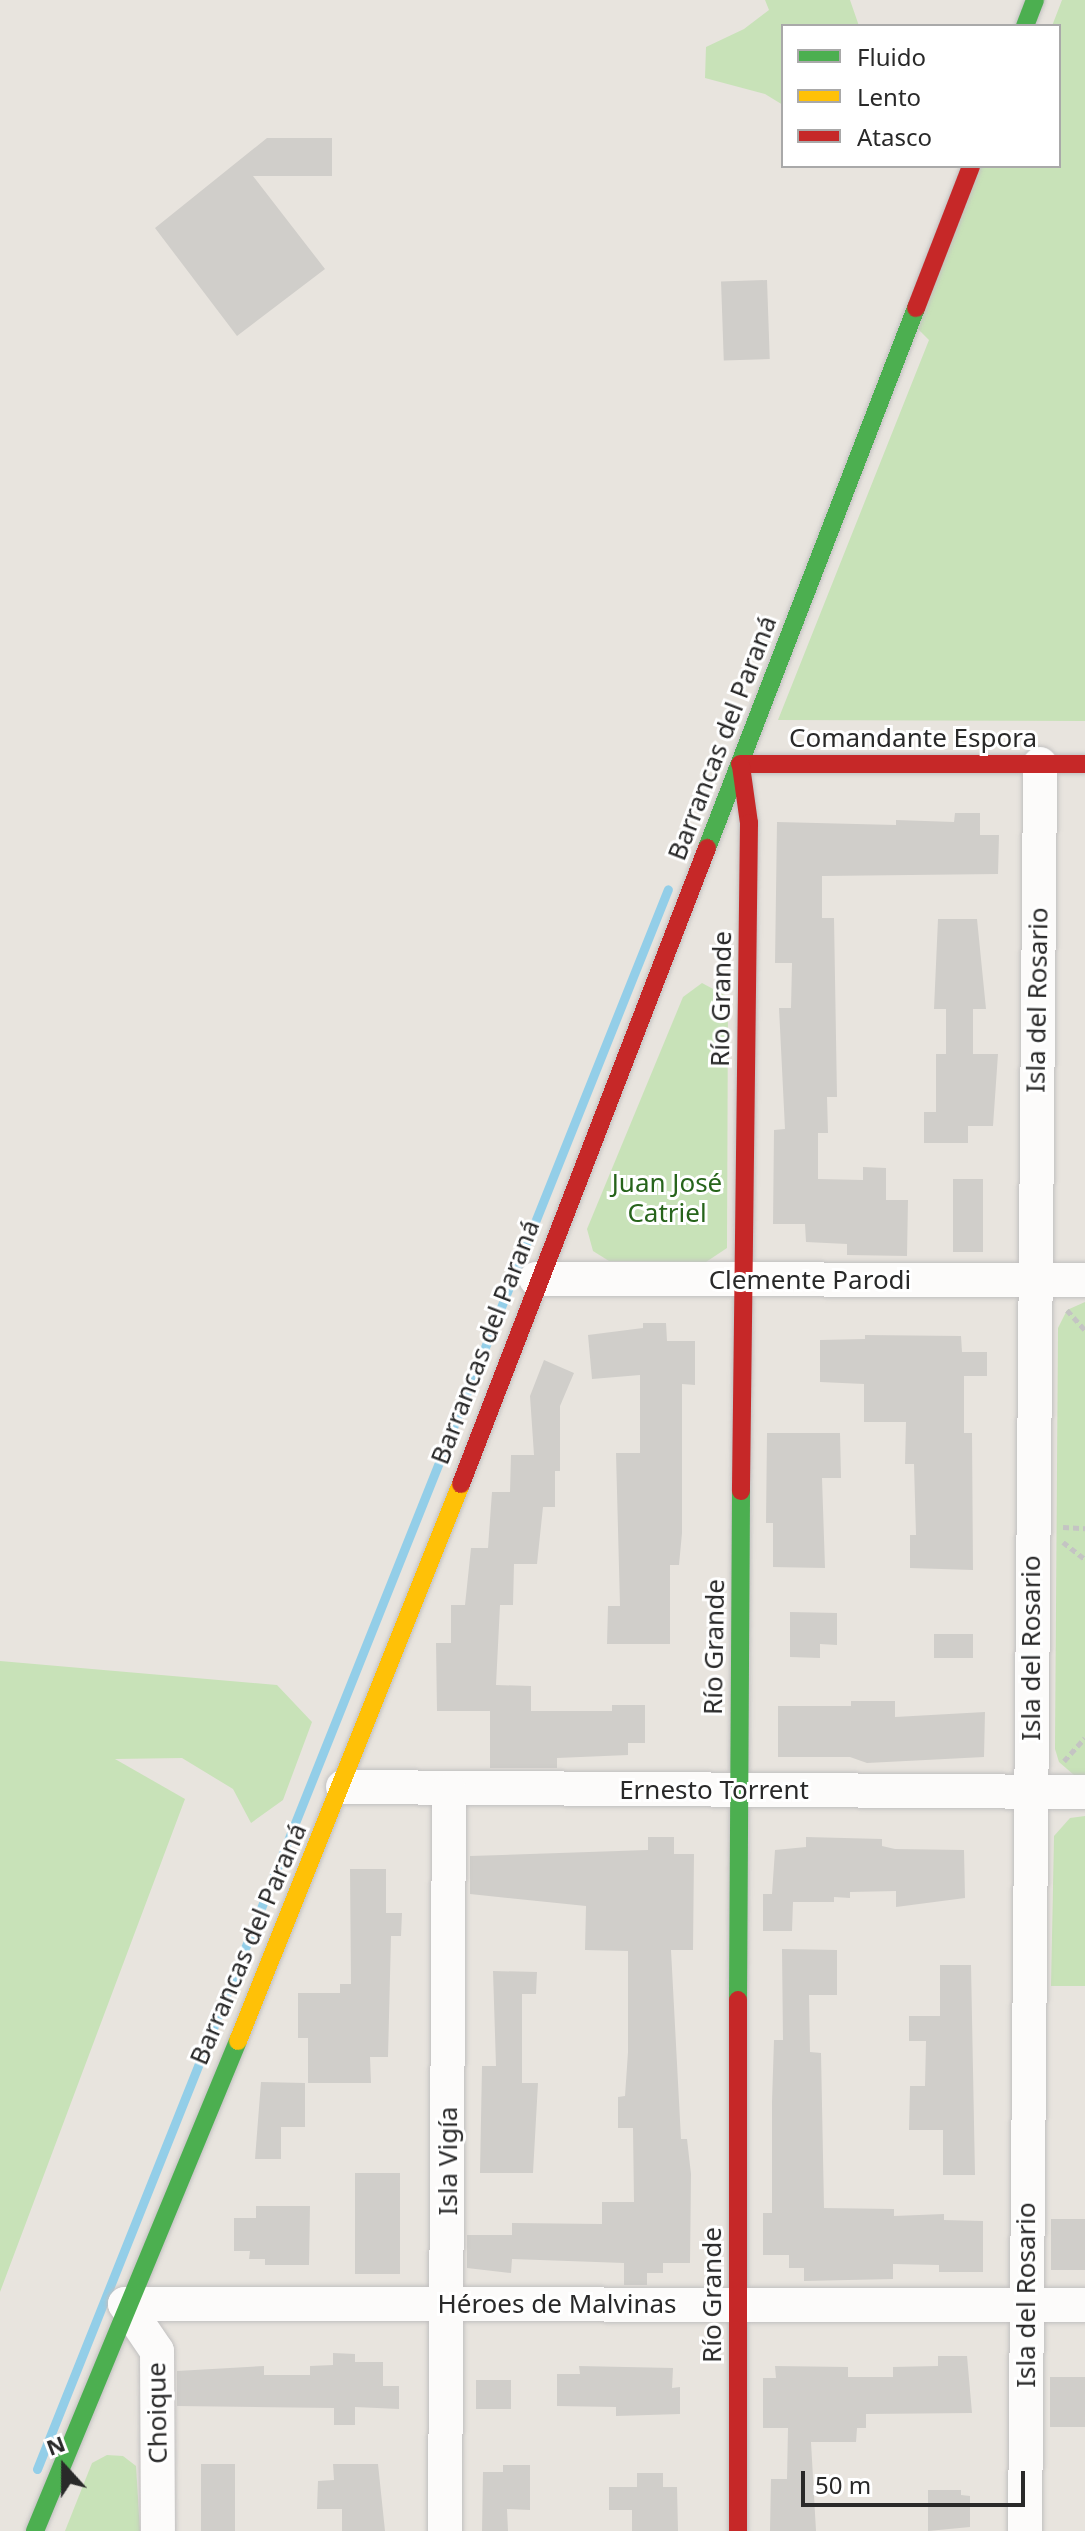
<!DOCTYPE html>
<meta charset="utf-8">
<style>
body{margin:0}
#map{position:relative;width:1085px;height:2531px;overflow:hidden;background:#e8e4de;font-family:"Noto Sans",sans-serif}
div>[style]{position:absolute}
.green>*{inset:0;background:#c8e2b8}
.stream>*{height:9px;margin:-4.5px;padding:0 4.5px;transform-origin:4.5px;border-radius:4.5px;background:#93cee8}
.building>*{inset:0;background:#d0ceca;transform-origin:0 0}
.path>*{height:5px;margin-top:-2.5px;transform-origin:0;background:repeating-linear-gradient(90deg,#c4c4c3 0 6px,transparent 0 10px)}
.roads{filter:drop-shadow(0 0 2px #c1c0c0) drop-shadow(0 0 2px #c1c0c0)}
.street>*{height:34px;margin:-17px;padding:0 17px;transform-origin:17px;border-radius:17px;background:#fcfbfa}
.fast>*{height:18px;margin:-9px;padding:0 9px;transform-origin:9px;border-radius:9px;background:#4caf50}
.slow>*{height:18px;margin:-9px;padding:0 9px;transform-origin:9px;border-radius:9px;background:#ffc107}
.jam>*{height:18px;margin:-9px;padding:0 9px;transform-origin:9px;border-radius:9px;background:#c62828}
span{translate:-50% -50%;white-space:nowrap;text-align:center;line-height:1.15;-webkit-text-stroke:6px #fff;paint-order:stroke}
.street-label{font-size:26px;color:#292929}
.park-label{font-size:26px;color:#27641b}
.legend{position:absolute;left:781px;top:24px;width:280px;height:144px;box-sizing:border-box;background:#fff;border:2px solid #a9a9a9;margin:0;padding:10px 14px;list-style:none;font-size:24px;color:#292929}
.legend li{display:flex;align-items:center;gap:16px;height:40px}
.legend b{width:40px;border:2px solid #a9a9a9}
.north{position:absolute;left:24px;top:2427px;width:80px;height:80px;-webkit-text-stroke:6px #fff;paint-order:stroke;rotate:339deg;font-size:22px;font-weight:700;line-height:32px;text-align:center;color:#292929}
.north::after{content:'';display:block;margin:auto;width:28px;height:36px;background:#292929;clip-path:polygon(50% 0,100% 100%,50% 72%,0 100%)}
.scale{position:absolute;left:801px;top:2471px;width:224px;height:36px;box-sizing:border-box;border:4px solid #292929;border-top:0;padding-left:10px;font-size:24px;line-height:28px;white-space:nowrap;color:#292929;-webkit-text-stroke:6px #fff;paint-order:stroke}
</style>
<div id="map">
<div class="green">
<div style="clip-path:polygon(765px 0,850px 0,859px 26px,783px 26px,783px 105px,765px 94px,705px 78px,706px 47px,744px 29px,769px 10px)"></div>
<div style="clip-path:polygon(1062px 0,1085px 0,1085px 721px,778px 720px,929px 340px,917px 328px,971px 166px,1059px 166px,1059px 26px,1052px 26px)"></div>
<div style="clip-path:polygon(702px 983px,728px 997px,727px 1248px,706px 1262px,609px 1261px,593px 1251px,587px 1229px,683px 997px)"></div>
<div style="clip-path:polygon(1085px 1302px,1085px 1775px,1074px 1775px,1059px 1762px,1055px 1749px,1058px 1328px,1067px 1310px)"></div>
<div style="clip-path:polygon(0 1661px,277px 1685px,312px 1722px,283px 1800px,251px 1823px,233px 1789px,182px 1758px,115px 1759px,185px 1799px,0 2292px)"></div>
<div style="clip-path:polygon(1085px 1816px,1085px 1986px,1051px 1986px,1054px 1836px,1070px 1818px)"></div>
<div style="clip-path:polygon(107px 2455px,123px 2456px,136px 2466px,140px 2531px,65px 2531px,92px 2463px)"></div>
</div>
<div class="stream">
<div style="left:37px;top:2469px;width:1701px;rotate:-68.23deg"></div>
</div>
<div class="building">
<div style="clip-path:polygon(267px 138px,332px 138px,332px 176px,253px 176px,325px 269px,237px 336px,155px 228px)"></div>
<div style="left:767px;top:280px;width:79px;height:46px;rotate:88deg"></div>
<div style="clip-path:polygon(955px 813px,980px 813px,980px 835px,999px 835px,998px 874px,822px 876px,822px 918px,834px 918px,837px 1097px,827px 1097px,828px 1133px,818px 1133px,818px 1179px,863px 1180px,863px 1167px,886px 1168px,886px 1200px,908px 1200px,907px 1256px,847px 1255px,847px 1244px,806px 1242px,805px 1224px,773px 1224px,774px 1130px,785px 1129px,779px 1008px,791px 1008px,792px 963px,775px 963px,777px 822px,896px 825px,896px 820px,954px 822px)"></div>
<div style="clip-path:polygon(938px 919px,977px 919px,986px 1009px,973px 1009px,973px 1054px,998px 1054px,993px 1126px,968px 1126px,968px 1143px,924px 1143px,924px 1112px,936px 1112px,936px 1054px,946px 1054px,946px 1009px,934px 1009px)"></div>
<div style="left:953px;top:1179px;width:30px;height:73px"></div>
<div style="clip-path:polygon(643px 1323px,666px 1323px,667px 1341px,695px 1341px,695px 1385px,682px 1384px,682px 1533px,679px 1565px,670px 1565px,670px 1644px,607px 1644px,608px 1606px,620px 1606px,616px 1453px,640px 1453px,640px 1375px,592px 1379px,588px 1335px,643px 1328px)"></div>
<div style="clip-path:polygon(865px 1335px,961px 1336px,962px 1352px,987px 1352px,987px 1376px,964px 1376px,964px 1433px,972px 1433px,973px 1570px,910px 1568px,910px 1535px,916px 1535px,914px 1464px,905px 1464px,906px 1422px,864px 1422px,864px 1384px,820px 1382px,820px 1340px,865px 1339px)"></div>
<div style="clip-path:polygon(544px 1360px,574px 1373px,560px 1406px,560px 1471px,555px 1471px,555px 1507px,543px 1507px,537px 1564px,514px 1564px,513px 1605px,500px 1605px,496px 1685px,531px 1686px,531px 1711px,612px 1711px,612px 1705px,645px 1705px,645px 1743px,628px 1743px,628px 1755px,557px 1758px,557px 1768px,490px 1768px,490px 1711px,437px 1711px,436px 1643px,451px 1643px,451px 1605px,465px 1605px,471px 1548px,488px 1548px,492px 1492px,510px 1492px,511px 1455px,534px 1455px,530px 1396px)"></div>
<div style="clip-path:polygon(767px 1433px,840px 1433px,841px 1478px,822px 1478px,825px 1568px,773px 1567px,773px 1523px,766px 1523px)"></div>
<div style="clip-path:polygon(790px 1612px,837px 1613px,837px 1645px,820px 1644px,820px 1658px,790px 1657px)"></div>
<div style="left:934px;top:1634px;width:39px;height:24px"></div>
<div style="clip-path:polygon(851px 1701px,895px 1701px,895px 1717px,985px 1712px,984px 1757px,867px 1763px,850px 1757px,778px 1757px,778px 1706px,851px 1706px)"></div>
<div style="clip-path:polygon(648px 1837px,674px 1837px,674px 1854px,694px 1854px,693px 1950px,671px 1950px,681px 2139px,687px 2139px,691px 2174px,690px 2263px,663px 2263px,663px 2273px,647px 2273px,647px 2285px,624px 2285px,624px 2263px,512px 2259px,511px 2273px,467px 2268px,467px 2235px,512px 2235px,512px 2223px,602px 2224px,602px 2202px,634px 2202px,633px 2128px,618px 2128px,618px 2097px,625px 2096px,628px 2052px,628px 1951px,585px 1950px,586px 1906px,470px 1894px,470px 1856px,648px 1850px)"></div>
<div style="clip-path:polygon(806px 1837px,882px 1839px,882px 1846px,895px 1849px,964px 1850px,965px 1898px,896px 1907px,896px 1891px,850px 1892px,850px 1898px,834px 1897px,834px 1902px,793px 1902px,792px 1931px,763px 1931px,763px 1894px,772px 1894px,775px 1850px,806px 1847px)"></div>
<div style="clip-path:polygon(350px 1869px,386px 1869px,386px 1913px,402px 1913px,401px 1936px,391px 1936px,388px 2057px,370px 2057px,371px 2083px,308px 2083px,308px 2038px,298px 2038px,298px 1993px,340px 1993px,340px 1984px,351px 1984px)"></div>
<div style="clip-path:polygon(782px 1949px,837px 1950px,837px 1995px,809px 1995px,810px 2052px,821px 2053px,824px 2208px,894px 2209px,894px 2216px,944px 2214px,944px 2220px,983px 2221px,983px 2272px,939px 2272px,939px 2265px,893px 2264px,893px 2279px,804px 2281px,804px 2268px,789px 2268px,789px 2255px,763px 2255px,763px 2213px,772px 2213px,772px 2102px,774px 2040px,783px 2040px)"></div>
<div style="clip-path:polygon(940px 1965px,971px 1965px,975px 2175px,943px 2175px,943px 2130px,909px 2130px,910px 2086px,925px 2086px,926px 2041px,909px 2041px,909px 2016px,940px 2016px)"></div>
<div style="clip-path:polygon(493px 1971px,537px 1972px,536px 1994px,522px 1994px,522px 2083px,538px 2083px,533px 2173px,480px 2173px,482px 2066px,496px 2066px)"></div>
<div style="clip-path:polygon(261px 2082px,305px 2083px,305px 2127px,281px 2127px,281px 2159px,255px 2159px)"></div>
<div style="left:355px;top:2173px;width:45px;height:101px"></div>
<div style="clip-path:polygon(256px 2206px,310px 2206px,309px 2265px,265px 2265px,265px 2259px,249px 2259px,250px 2251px,234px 2251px,234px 2218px,256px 2218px)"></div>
<div style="left:1051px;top:2219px;width:34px;height:51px"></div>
<div style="clip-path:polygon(333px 2353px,355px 2354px,355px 2362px,383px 2362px,383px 2386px,399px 2386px,399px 2409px,355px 2407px,355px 2425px,334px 2425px,334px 2408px,177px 2406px,177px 2371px,264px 2366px,264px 2375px,310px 2375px,310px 2366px,333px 2365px)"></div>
<div style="clip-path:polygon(938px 2356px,967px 2356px,972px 2413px,866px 2414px,866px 2428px,857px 2428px,856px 2442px,811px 2442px,816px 2531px,770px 2531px,771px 2479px,787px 2479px,788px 2428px,763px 2428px,763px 2378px,776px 2378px,775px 2366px,848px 2367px,848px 2377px,893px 2377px,893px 2367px,938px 2366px)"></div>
<div style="clip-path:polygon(579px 2366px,673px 2368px,672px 2388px,680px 2387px,680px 2414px,616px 2416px,616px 2407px,557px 2406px,557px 2374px,580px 2374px)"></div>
<div style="left:1050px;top:2377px;width:35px;height:50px"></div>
<div style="left:476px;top:2380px;width:35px;height:29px"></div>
<div style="left:201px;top:2464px;width:34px;height:67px"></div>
<div style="clip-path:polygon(333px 2464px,378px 2464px,385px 2531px,342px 2531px,342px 2509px,317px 2509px,318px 2481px,334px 2480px)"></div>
<div style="clip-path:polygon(503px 2465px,530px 2465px,530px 2510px,507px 2509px,508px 2531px,482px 2531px,483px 2472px,503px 2472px)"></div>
<div style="clip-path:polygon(637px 2473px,663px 2473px,663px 2487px,677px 2487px,678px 2531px,632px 2531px,632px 2510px,609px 2510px,609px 2487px,637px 2487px)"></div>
<div style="clip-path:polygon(928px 2490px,961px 2490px,961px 2495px,970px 2496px,970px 2527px,928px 2531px)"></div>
</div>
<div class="path">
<div style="left:1067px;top:1310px;width:27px;rotate:48deg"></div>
<div style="left:1063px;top:1527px;width:22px;rotate:3deg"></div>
<div style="left:1063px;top:1542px;width:28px;rotate:38deg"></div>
<div style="left:1064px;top:1761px;width:31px;rotate:-48deg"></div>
</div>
<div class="roads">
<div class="street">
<div style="left:536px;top:1279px;width:549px;rotate:0.1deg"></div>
<div style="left:343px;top:1787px;width:742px;rotate:0.39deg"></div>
<div style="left:125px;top:2304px;width:960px;rotate:0.06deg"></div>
<div style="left:125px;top:2304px;width:57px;rotate:55.8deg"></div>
<div style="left:157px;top:2351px;width:180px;rotate:89.7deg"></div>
<div style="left:445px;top:2531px;width:741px;rotate:-89.69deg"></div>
<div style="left:1025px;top:2531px;width:1767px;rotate:-89.51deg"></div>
</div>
<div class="fast">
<div style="left:1025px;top:26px;width:28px;rotate:-69deg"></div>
<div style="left:707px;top:848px;width:579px;rotate:-68.84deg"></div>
<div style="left:738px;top:2000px;width:509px;rotate:-89.66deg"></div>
<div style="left:35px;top:2531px;width:530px;rotate:-67.5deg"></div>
</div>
<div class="slow">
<div style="left:238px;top:2041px;width:600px;rotate:-68.18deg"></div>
</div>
<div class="jam">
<div style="left:916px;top:308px;width:152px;rotate:-68.8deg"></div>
<div style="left:740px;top:764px;width:345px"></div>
<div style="left:741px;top:766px;width:58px;rotate:82deg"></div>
<div style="left:749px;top:823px;width:668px;rotate:90.69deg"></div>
<div style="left:461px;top:1484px;width:682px;rotate:-68.85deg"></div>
<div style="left:738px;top:2000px;width:531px;rotate:90deg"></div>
</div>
</div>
<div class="street-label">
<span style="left:722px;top:738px;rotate:-69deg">Barrancas del Paraná</span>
<span style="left:913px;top:738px">Comandante Espora</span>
<span style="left:721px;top:999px;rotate:-89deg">Río Grande</span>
<span style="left:1037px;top:1000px;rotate:-89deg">Isla del Rosario</span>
<span style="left:810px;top:1280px">Clemente Parodi</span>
<span style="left:485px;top:1342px;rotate:-69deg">Barrancas del Paraná</span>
<span style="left:714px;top:1647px;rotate:-89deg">Río Grande</span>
<span style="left:1031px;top:1648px;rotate:-90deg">Isla del Rosario</span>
<span style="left:714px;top:1790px">Ernesto Torrent</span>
<span style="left:248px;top:1944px;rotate:-67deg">Barrancas del Paraná</span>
<span style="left:448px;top:2161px;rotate:-90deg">Isla Vigía</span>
<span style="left:712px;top:2295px;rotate:-90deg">Río Grande</span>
<span style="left:1026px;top:2295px;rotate:-90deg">Isla del Rosario</span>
<span style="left:557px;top:2304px">Héroes de Malvinas</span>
<span style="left:157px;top:2413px;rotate:-91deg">Choique</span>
</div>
<div class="park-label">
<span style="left:667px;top:1198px">Juan José<br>Catriel</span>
</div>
<ul class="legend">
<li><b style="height:10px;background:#4caf50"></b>Fluido</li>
<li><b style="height:10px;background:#ffc107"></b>Lento</li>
<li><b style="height:10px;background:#c62828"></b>Atasco</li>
</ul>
<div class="north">N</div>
<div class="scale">50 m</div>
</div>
